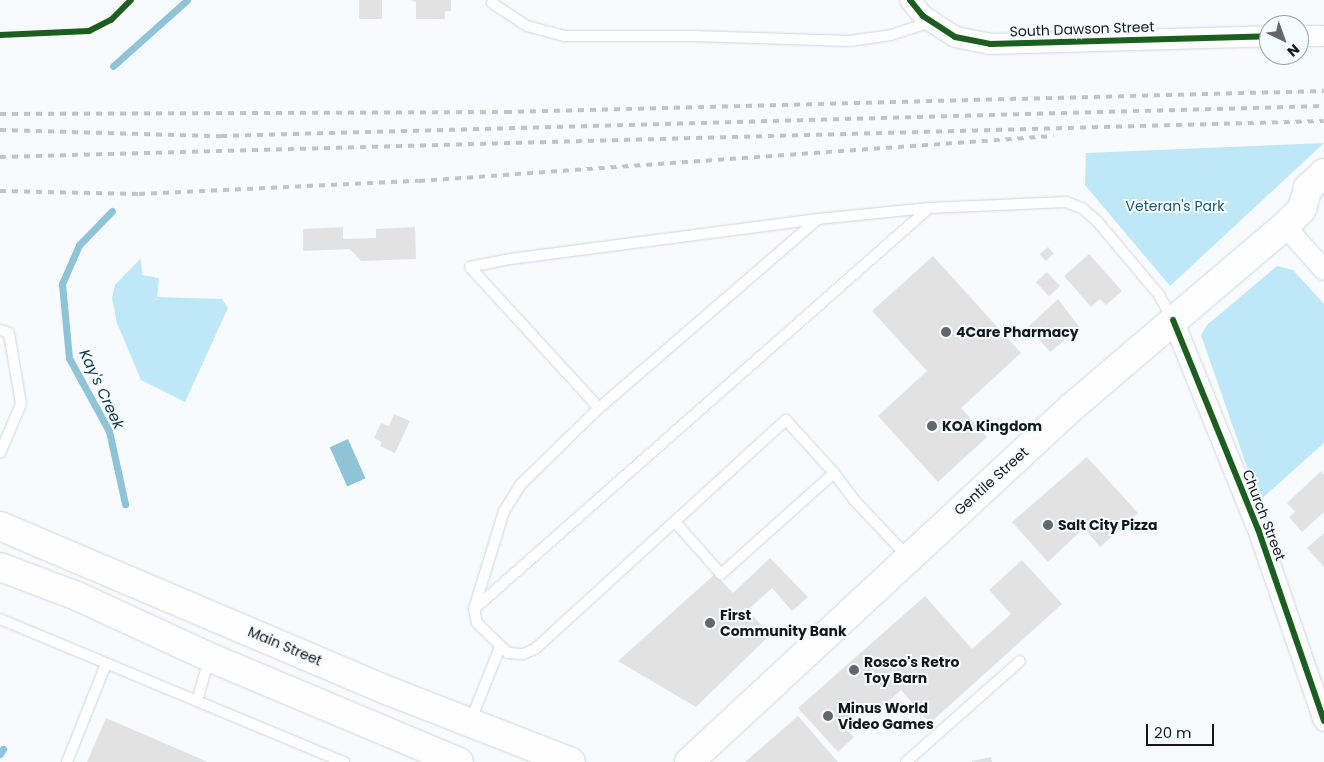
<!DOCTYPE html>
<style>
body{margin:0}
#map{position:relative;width:1324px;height:762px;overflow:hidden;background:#f7fbfd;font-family:Poppins,sans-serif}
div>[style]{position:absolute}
.green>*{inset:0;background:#bee7f8}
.water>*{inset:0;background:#8fc4d8;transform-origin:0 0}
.stream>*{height:7px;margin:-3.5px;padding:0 3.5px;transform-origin:3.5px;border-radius:3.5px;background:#8fc4d8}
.building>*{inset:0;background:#e2e2e3;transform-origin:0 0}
.roads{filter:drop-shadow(0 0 1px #d2d6d8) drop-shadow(0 0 1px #d2d6d8)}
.lane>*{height:10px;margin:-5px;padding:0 5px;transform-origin:5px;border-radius:5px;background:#fefeff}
.street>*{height:20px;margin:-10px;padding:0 10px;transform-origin:10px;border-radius:10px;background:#fefeff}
.secondary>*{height:28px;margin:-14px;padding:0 14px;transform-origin:14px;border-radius:14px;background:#fefeff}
.rail>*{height:4px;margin-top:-2px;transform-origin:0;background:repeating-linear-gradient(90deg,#c2c4c4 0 6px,transparent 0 12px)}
.cycleway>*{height:6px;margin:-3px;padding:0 3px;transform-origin:3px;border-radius:3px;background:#1b5e20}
.dots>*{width:14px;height:14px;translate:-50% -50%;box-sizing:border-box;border:2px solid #f5fcff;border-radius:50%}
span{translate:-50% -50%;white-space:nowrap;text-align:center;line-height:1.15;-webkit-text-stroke:4px #f5fcff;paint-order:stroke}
.street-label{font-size:14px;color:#14181a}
.park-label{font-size:14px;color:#1c576c}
.poi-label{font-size:14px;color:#14181a;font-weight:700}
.left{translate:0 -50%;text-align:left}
.water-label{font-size:15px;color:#113441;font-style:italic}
.north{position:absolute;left:1259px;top:15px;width:50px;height:50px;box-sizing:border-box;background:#f5fcff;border:1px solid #9ba1a3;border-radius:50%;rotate:138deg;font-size:14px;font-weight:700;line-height:20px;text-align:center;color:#14181a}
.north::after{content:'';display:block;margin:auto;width:18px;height:22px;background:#636769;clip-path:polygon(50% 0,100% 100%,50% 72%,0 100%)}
.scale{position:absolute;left:1146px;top:724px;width:68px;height:22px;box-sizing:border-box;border:2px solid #14181a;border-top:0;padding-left:6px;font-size:15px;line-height:18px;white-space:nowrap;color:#14181a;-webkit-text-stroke:4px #f5fcff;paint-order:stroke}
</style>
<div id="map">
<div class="green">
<div style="clip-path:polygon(1324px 143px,1170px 286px,1085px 185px,1086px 153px)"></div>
<div style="clip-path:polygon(141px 258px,142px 275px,159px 278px,157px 297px,222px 299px,228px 308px,185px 402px,141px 380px,117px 323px,112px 298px,115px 285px)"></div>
<div style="clip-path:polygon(1277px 266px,1293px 270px,1324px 304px,1324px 443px,1259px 501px,1201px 335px,1207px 325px)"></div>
</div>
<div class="water">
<div style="left:348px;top:439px;width:43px;height:20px;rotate:66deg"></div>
</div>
<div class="stream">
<div style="left:113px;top:66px;width:99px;rotate:-41.7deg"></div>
<div style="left:112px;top:211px;width:47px;rotate:134.1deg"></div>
<div style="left:79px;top:245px;width:43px;rotate:113.6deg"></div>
<div style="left:62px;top:284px;width:74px;rotate:84.6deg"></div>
<div style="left:69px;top:358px;width:83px;rotate:61.3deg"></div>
<div style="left:109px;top:431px;width:75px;rotate:77.6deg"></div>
<div style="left:0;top:754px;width:6px;rotate:-59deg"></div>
</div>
<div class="building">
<div style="left:359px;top:0;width:23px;height:19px"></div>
<div style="clip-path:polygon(410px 0,451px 0,451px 11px,445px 11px,445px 19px,416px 19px,416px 2px)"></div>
<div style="clip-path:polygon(343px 227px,343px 239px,376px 238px,376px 229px,415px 227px,416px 259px,361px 261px,350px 249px,303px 251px,303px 229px)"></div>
<div style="left:1048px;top:247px;width:9px;height:11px;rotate:49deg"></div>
<div style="clip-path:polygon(1089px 254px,1122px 291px,1106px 305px,1100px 299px,1091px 307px,1064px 276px)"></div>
<div style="clip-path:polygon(933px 256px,1021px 353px,961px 408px,987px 437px,938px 482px,878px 416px,927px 371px,872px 311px)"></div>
<div style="left:1047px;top:272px;width:19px;height:15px;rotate:47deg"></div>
<div style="clip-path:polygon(1058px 299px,1080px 328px,1050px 352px,1028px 327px)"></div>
<div style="clip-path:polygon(394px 414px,410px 421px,395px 453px,380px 446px,382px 442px,374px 438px,381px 423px,389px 426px)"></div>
<div style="clip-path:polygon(1087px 457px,1138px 513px,1100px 547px,1084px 528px,1048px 562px,1012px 522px)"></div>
<div style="clip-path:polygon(1321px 471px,1324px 475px,1324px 512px,1302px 532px,1289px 517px,1295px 512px,1287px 503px)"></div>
<div style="clip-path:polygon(1324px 533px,1324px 567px,1307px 548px)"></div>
<div style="clip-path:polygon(770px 558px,808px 597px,792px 611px,772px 588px,748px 610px,770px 635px,696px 707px,618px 661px,715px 574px,733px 593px)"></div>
<div style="clip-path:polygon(1022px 560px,1062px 604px,930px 723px,901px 690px,872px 716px,862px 705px,842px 724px,854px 737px,838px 752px,798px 708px,925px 596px,972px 649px,1011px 614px,989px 590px)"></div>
<div style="clip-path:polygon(798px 716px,838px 762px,745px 762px)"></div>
<div style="clip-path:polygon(106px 718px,208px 762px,87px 762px)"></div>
<div style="clip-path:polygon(991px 757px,992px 762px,972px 762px,972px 761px)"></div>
</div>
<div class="roads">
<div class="lane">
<div style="left:492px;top:3px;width:42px;rotate:33.3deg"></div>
<div style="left:527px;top:26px;width:39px;rotate:15deg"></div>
<div style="left:565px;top:36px;width:128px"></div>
<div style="left:693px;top:36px;width:157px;rotate:1.8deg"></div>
<div style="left:850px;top:41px;width:41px;rotate:-8.3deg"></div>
<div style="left:891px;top:35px;width:42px;rotate:-18deg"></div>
<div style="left:818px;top:219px;width:289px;rotate:139.2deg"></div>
<div style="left:599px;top:408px;width:109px;rotate:135.7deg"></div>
<div style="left:521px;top:484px;width:32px;rotate:122deg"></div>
<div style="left:504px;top:511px;width:102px;rotate:107deg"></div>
<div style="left:474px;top:609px;width:14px;rotate:78deg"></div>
<div style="left:477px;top:623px;width:43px;rotate:44.1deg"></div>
<div style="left:508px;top:653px;width:15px;rotate:4deg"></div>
<div style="left:523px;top:654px;width:13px;rotate:-23deg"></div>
<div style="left:535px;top:649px;width:340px;rotate:-42.4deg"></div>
<div style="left:786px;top:420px;width:72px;rotate:47.8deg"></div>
<div style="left:834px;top:473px;width:34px;rotate:53deg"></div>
<div style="left:854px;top:500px;width:79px;rotate:46.5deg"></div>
<div style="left:0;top:330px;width:9px;rotate:18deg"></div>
<div style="left:9px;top:333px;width:72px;rotate:80.4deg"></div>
<div style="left:21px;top:404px;width:53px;rotate:113.2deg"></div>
<div style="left:599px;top:408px;width:191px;rotate:-132.5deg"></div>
<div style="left:470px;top:267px;width:41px;rotate:-11.3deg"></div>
<div style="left:510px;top:259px;width:311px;rotate:-7.4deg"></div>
<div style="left:818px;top:219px;width:112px;rotate:-5.7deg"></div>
<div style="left:929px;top:208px;width:137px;rotate:-2.5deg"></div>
<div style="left:1066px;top:202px;width:17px;rotate:21deg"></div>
<div style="left:1082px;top:208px;width:20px;rotate:41deg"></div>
<div style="left:1097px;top:221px;width:97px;rotate:50deg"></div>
<div style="left:1159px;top:295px;width:29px;rotate:61deg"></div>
<div style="left:676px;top:523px;width:68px;rotate:48.6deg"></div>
<div style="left:721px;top:574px;width:152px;rotate:-41.8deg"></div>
<div style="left:474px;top:609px;width:606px;rotate:-41.39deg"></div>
<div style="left:0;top:619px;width:373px;rotate:22.6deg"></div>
<div style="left:197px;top:701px;width:44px;rotate:-74.1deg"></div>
<div style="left:470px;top:722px;width:81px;rotate:-68.2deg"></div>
<div style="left:67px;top:762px;width:105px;rotate:-68.3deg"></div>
<div style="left:906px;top:762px;width:152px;rotate:-41.5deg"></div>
</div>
<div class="street">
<div style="left:910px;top:0;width:21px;rotate:51deg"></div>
<div style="left:923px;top:16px;width:38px;rotate:33deg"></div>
<div style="left:955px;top:37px;width:36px;rotate:11deg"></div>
<div style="left:990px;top:44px;width:279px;rotate:-1.6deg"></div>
<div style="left:1299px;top:36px;width:25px"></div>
<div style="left:1285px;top:226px;width:59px;rotate:48.4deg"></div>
<div style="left:1173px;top:320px;width:226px;rotate:67.9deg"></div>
<div style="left:1258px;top:529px;width:203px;rotate:71deg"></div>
</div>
<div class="secondary">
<div style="left:0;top:526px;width:423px;rotate:23deg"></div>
<div style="left:389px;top:691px;width:195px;rotate:21.3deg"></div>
<div style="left:0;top:567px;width:82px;rotate:20.6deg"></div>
<div style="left:77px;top:596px;width:145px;rotate:24.8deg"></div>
<div style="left:209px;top:657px;width:271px;rotate:22.8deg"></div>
<div style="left:689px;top:762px;width:522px;rotate:-42.83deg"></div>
<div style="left:1072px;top:407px;width:280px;rotate:-40.4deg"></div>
<div style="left:1285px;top:226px;width:24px;rotate:-45deg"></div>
<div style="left:1302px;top:209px;width:22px;rotate:-74deg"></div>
<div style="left:1308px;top:188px;width:22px;rotate:-43deg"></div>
</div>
</div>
<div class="rail">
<div style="left:0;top:114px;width:506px;rotate:-0.23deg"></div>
<div style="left:506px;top:112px;width:818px;rotate:-1.47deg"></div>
<div style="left:0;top:130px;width:221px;rotate:1.6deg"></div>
<div style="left:221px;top:136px;width:1103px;rotate:-1.56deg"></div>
<div style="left:0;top:157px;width:1324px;rotate:-1.56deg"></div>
<div style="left:0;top:191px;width:139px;rotate:1.2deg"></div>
<div style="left:139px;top:194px;width:280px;rotate:-2.7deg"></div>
<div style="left:419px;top:181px;width:636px;rotate:-4.06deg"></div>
</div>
<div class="cycleway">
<div style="left:910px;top:0;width:21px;rotate:51deg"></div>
<div style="left:923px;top:16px;width:38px;rotate:33deg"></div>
<div style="left:955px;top:37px;width:36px;rotate:11deg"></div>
<div style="left:990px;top:44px;width:279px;rotate:-1.6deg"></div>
<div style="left:0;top:35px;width:89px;rotate:-2.6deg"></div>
<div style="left:89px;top:31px;width:25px;rotate:-27deg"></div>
<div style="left:111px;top:20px;width:28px;rotate:-45deg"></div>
<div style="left:1173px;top:320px;width:226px;rotate:67.9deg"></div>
<div style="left:1258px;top:529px;width:203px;rotate:71deg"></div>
</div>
<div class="dots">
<div style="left:946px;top:332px;background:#636769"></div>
<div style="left:932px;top:426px;background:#636769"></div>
<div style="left:1048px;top:525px;background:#636769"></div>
<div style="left:710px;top:623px;background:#636769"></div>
<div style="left:854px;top:670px;background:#636769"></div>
<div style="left:828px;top:716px;background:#636769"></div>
</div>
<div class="street-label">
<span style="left:1082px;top:29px;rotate:-2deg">South Dawson Street</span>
<span style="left:991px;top:481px;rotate:-42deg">Gentile Street</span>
<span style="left:1264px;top:515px;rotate:69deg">Church Street</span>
<span style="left:285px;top:646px;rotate:23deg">Main Street</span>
</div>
<div class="park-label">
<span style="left:1175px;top:206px">Veteran's Park</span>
</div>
<div class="poi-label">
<span class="left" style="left:956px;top:332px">4Care Pharmacy</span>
<span class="left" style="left:942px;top:426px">KOA Kingdom</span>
<span class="left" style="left:1058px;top:525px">Salt City Pizza</span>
<span class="left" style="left:720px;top:623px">First<br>Community Bank</span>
<span class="left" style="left:864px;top:670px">Rosco's Retro<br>Toy Barn</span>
<span class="left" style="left:838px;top:716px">Minus World<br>Video Games</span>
</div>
<div class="water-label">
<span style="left:102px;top:389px;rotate:65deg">Kay's Creek</span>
</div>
<div class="north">N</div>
<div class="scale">20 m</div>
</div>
